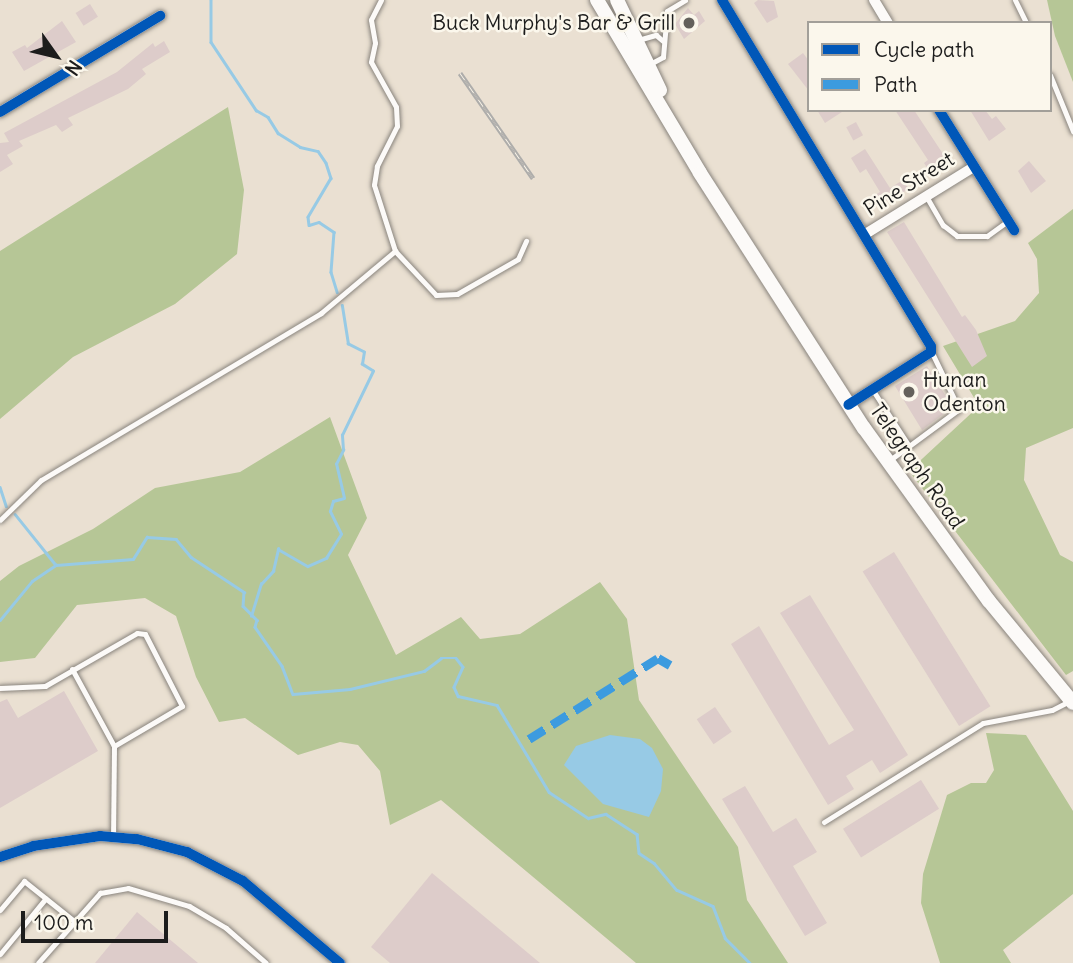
<!DOCTYPE html>
<style>
body{margin:0}
#map{position:relative;width:1073px;height:963px;overflow:hidden;background:#eae0d2;font-family:Delius,sans-serif}
div>[style]{position:absolute}
.forest>*{inset:0;background:#b6c696}
.water>*{inset:0;background:#97cae5}
.stream>*{height:2.5px;margin:-1.25px;padding:0 1.25px;transform-origin:1.25px;border-radius:1.25px;background:#97cae5}
.building>*{inset:0;background:#ddccca;transform-origin:0 0}
.roads{filter:drop-shadow(0 0 2px #89847d) drop-shadow(0 0 2px #89847d)}
.service>*{height:5px;margin:-2.5px;padding:0 2.5px;transform-origin:2.5px;border-radius:2.5px;background:#fcfaf8}
.minor>*{height:10px;margin:-5px;padding:0 5px;transform-origin:5px;border-radius:5px;background:#fcfaf8}
.secondary>*{height:14px;margin:-7px;padding:0 7px;transform-origin:7px;border-radius:7px;background:#fcfaf8}
.rail>*{height:5px;margin-top:-2.5px;transform-origin:0;background:repeating-linear-gradient(90deg,#fbf7ec 0 8px,#aeadab 0 16px);box-sizing:border-box;border-block:2px solid #aeadab}
.quiet>*{height:9px;margin-top:-4.5px;transform-origin:0;background:repeating-linear-gradient(90deg,#3c9bdf 0 18px,transparent 0 27px)}
.cycleway>*{height:10px;margin:-5px;padding:0 5px;transform-origin:5px;border-radius:5px;background:#0057b8}
.dots>*{width:19px;height:19px;translate:-50% -50%;box-sizing:border-box;border:4px solid #fbf7ec;border-radius:50%}
span{translate:-50% -50%;white-space:nowrap;text-align:center;line-height:1.15;-webkit-text-stroke:5px #fbf7ec;paint-order:stroke}
.poi-label{font-size:21px;color:#1c1c1c}
.right{translate:-100% -50%;text-align:right}
.left{translate:0 -50%;text-align:left}
.street-label{font-size:21px;color:#1c1c1c}
.legend{position:absolute;left:807px;top:21px;width:245px;height:91px;box-sizing:border-box;background:#fbf7ec;border:2px solid #a29f99;margin:0;padding:9px 12px;list-style:none;font-size:21px;color:#1c1c1c}
.legend li{display:flex;align-items:center;gap:14px;height:35px}
.legend b{width:35px;border:2px solid #a29f99}
.north{position:absolute;left:21px;top:21px;width:70px;height:70px;-webkit-text-stroke:5px #fbf7ec;paint-order:stroke;rotate:124deg;font-size:19px;font-weight:700;line-height:28px;text-align:center;color:#1c1c1c}
.north::after{content:'';display:block;margin:auto;width:24px;height:32px;background:#1c1c1c;clip-path:polygon(50% 0,100% 100%,50% 72%,0 100%)}
.scale{position:absolute;left:21px;top:911px;width:147px;height:32px;box-sizing:border-box;border:4px solid #1c1c1c;border-top:0;padding-left:9px;font-size:21px;line-height:24px;white-space:nowrap;color:#1c1c1c;-webkit-text-stroke:5px #fbf7ec;paint-order:stroke}
</style>
<div id="map">
<div class="forest">
<div style="clip-path:polygon(1047px 0,1073px 0,1073px 82px,1055px 36px)"></div>
<div style="clip-path:polygon(228px 107px,244px 190px,237px 254px,175px 304px,73px 357px,0 419px,0 251px)"></div>
<div style="clip-path:polygon(1073px 209px,1073px 428px,1026px 448px,1024px 480px,1060px 555px,1073px 562px,1073px 671px,1066px 675px,909px 471px,979px 406px,943px 346px,1015px 321px,1039px 293px,1037px 259px,1028px 243px)"></div>
<div style="clip-path:polygon(330px 417px,367px 518px,348px 555px,396px 655px,461px 617px,480px 639px,520px 634px,600px 582px,627px 619px,639px 700px,738px 847px,747px 900px,788px 963px,636px 963px,441px 800px,390px 825px,380px 771px,358px 745px,340px 742px,298px 755px,245px 718px,219px 722px,196px 677px,176px 616px,145px 598px,77px 605px,35px 658px,0 662px,0 581px,19px 566px,93px 529px,155px 488px,240px 472px)"></div>
<div style="clip-path:polygon(986px 733px,1026px 735px,1073px 811px,1073px 894px,1003px 950px,1011px 963px,940px 963px,921px 903px,923px 874px,947px 795px,971px 783px,986px 783px,994px 770px)"></div>
</div>
<div class="water">
<div style="clip-path:polygon(610px 735px,640px 739px,652px 748px,663px 769px,661px 791px,649px 817px,603px 804px,564px 765px,576px 746px)"></div>
</div>
<div class="stream">
<div style="left:211px;top:0;width:42px;rotate:90deg"></div>
<div style="left:211px;top:42px;width:82px;rotate:56.5deg"></div>
<div style="left:256px;top:110px;width:14px;rotate:30deg"></div>
<div style="left:268px;top:117px;width:19px;rotate:58deg"></div>
<div style="left:278px;top:133px;width:26px;rotate:32deg"></div>
<div style="left:300px;top:147px;width:18px;rotate:13deg"></div>
<div style="left:318px;top:151px;width:14px;rotate:56deg"></div>
<div style="left:326px;top:163px;width:16px;rotate:72deg"></div>
<div style="left:331px;top:178px;width:45px;rotate:120.5deg"></div>
<div style="left:308px;top:217px;width:8px;rotate:83deg"></div>
<div style="left:309px;top:225px;width:10px;rotate:-17deg"></div>
<div style="left:319px;top:222px;width:18px;rotate:34deg"></div>
<div style="left:334px;top:232px;width:40px;rotate:94.3deg"></div>
<div style="left:331px;top:272px;width:21px;rotate:73deg"></div>
<div style="left:0;top:487px;width:20px;rotate:72deg"></div>
<div style="left:15px;top:514px;width:65px;rotate:51.2deg"></div>
<div style="left:251px;top:616px;width:34px;rotate:-73deg"></div>
<div style="left:261px;top:584px;width:18px;rotate:-47deg"></div>
<div style="left:273px;top:571px;width:23px;rotate:-77deg"></div>
<div style="left:278px;top:549px;width:34px;rotate:30deg"></div>
<div style="left:308px;top:566px;width:20px;rotate:-24deg"></div>
<div style="left:326px;top:558px;width:28px;rotate:-58deg"></div>
<div style="left:341px;top:534px;width:25px;rotate:-116deg"></div>
<div style="left:330px;top:511px;width:10px;rotate:-73deg"></div>
<div style="left:333px;top:501px;width:11px;rotate:-15deg"></div>
<div style="left:344px;top:498px;width:35px;rotate:-103deg"></div>
<div style="left:336px;top:464px;width:16px;rotate:-63deg"></div>
<div style="left:343px;top:450px;width:15px;rotate:-94deg"></div>
<div style="left:342px;top:435px;width:71px;rotate:-64.2deg"></div>
<div style="left:373px;top:371px;width:13px;rotate:-148deg"></div>
<div style="left:362px;top:364px;width:12px;rotate:-81deg"></div>
<div style="left:364px;top:352px;width:18px;rotate:-153deg"></div>
<div style="left:348px;top:344px;width:39px;rotate:-99deg"></div>
<div style="left:0;top:620px;width:50px;rotate:-50.6deg"></div>
<div style="left:32px;top:581px;width:29px;rotate:-34deg"></div>
<div style="left:56px;top:565px;width:77px;rotate:-4.5deg"></div>
<div style="left:133px;top:559px;width:26px;rotate:-58deg"></div>
<div style="left:147px;top:537px;width:29px;rotate:4deg"></div>
<div style="left:176px;top:539px;width:23px;rotate:50deg"></div>
<div style="left:191px;top:557px;width:64px;rotate:33.4deg"></div>
<div style="left:244px;top:592px;width:14px;rotate:94deg"></div>
<div style="left:243px;top:606px;width:20px;rotate:45deg"></div>
<div style="left:257px;top:620px;width:7px;rotate:106deg"></div>
<div style="left:255px;top:627px;width:47px;rotate:55.3deg"></div>
<div style="left:282px;top:666px;width:30px;rotate:69deg"></div>
<div style="left:293px;top:694px;width:57px;rotate:-5deg"></div>
<div style="left:350px;top:689px;width:76px;rotate:-13.7deg"></div>
<div style="left:424px;top:671px;width:21px;rotate:-37deg"></div>
<div style="left:441px;top:658px;width:15px"></div>
<div style="left:456px;top:658px;width:11px;rotate:52deg"></div>
<div style="left:463px;top:667px;width:22px;rotate:114deg"></div>
<div style="left:454px;top:687px;width:10px;rotate:66deg"></div>
<div style="left:458px;top:696px;width:40px;rotate:13deg"></div>
<div style="left:497px;top:705px;width:101px;rotate:59.1deg"></div>
<div style="left:549px;top:792px;width:47px;rotate:33.7deg"></div>
<div style="left:588px;top:818px;width:18px;rotate:-13deg"></div>
<div style="left:606px;top:814px;width:37px;rotate:33deg"></div>
<div style="left:637px;top:834px;width:19px;rotate:84deg"></div>
<div style="left:639px;top:853px;width:18px;rotate:34deg"></div>
<div style="left:654px;top:863px;width:35px;rotate:50deg"></div>
<div style="left:677px;top:890px;width:39px;rotate:24deg"></div>
<div style="left:713px;top:906px;width:34px;rotate:69deg"></div>
<div style="left:725px;top:938px;width:35px;rotate:45deg"></div>
</div>
<div class="building">
<div style="clip-path:polygon(758px 0,774px 1px,778px 17px,767px 23px,754px 3px)"></div>
<div style="left:90px;top:4px;width:15px;height:17px;rotate:58deg"></div>
<div style="clip-path:polygon(688px 8px,694px 15px,699px 11px,705px 21px,684px 39px,675px 24px)"></div>
<div style="clip-path:polygon(62px 21px,76px 42px,24px 71px,12px 52px,25px 45px,27px 48px)"></div>
<div style="clip-path:polygon(164px 41px,170px 52px,142px 69px,146px 74px,128px 89px,68px 118px,73px 125px,62px 132px,56px 125px,19px 141px,23px 146px,7px 155px,13px 164px,0 172px,0 143px,9px 142px,4px 133px,117px 72px,153px 43px,155px 47px)"></div>
<div style="clip-path:polygon(803px 53px,809px 61px,809px 91px,788px 64px)"></div>
<div style="clip-path:polygon(817px 110px,845px 110px,825px 123px)"></div>
<div style="clip-path:polygon(895px 110px,914px 110px,949px 163px,932px 175px,924px 163px,928px 160px)"></div>
<div style="clip-path:polygon(970px 110px,985px 110px,992px 119px,996px 116px,1006px 129px,989px 141px)"></div>
<div style="left:856px;top:122px;width:15px;height:11px;rotate:62deg"></div>
<div style="clip-path:polygon(865px 149px,890px 188px,903px 180px,909px 189px,880px 205px,873px 196px,880px 192px,866px 169px,860px 173px,851px 158px)"></div>
<div style="clip-path:polygon(1029px 161px,1046px 181px,1031px 193px,1018px 171px)"></div>
<div style="clip-path:polygon(904px 222px,962px 317px,965px 315px,976px 330px,987px 356px,972px 367px,887px 232px)"></div>
<div style="clip-path:polygon(927px 366px,947px 398px,940px 403px,946px 412px,922px 430px,895px 386px)"></div>
<div style="left:894px;top:552px;width:182px;height:37px;rotate:58deg"></div>
<div style="clip-path:polygon(810px 595px,908px 755px,880px 773px,872px 760px,846px 776px,854px 789px,828px 805px,731px 644px,759px 626px,829px 745px,854px 730px,780px 613px)"></div>
<div style="clip-path:polygon(64px 691px,98px 751px,0 808px,0 702px,7px 699px,18px 718px)"></div>
<div style="left:715px;top:707px;width:30px;height:22px;rotate:56deg"></div>
<div style="left:921px;top:780px;width:34px;height:92px;rotate:58deg"></div>
<div style="clip-path:polygon(745px 786px,773px 832px,796px 818px,817px 852px,793px 866px,827px 923px,805px 936px,722px 799px)"></div>
<div style="clip-path:polygon(432px 873px,540px 963px,390px 963px,371px 947px)"></div>
<div style="clip-path:polygon(137px 912px,198px 963px,95px 963px)"></div>
</div>
<div class="roads">
<div class="service">
<div style="left:381px;top:0;width:22px;rotate:117deg"></div>
<div style="left:371px;top:20px;width:23px;rotate:80deg"></div>
<div style="left:375px;top:43px;width:19px;rotate:102deg"></div>
<div style="left:371px;top:62px;width:51px;rotate:60.9deg"></div>
<div style="left:396px;top:107px;width:19px;rotate:87deg"></div>
<div style="left:397px;top:126px;width:45px;rotate:116.6deg"></div>
<div style="left:377px;top:166px;width:19px;rotate:99deg"></div>
<div style="left:374px;top:185px;width:69px;rotate:72.3deg"></div>
<div style="left:395px;top:251px;width:60px;rotate:47deg"></div>
<div style="left:436px;top:295px;width:21px;rotate:-3deg"></div>
<div style="left:457px;top:294px;width:70px;rotate:-29.8deg"></div>
<div style="left:518px;top:259px;width:20px;rotate:-66deg"></div>
<div style="left:1015px;top:0;width:25px;rotate:64deg"></div>
<div style="left:638px;top:40px;width:19px;rotate:-16deg"></div>
<div style="left:656px;top:35px;width:9px;rotate:41deg"></div>
<div style="left:648px;top:65px;width:17px;rotate:-28deg"></div>
<div style="left:663px;top:57px;width:46px;rotate:-85deg"></div>
<div style="left:667px;top:11px;width:21px;rotate:-31deg"></div>
<div style="left:1050px;top:75px;width:61px;rotate:67.7deg"></div>
<div style="left:926px;top:196px;width:34px;rotate:60deg"></div>
<div style="left:943px;top:225px;width:18px;rotate:38deg"></div>
<div style="left:957px;top:236px;width:30px"></div>
<div style="left:987px;top:236px;width:26px;rotate:-36deg"></div>
<div style="left:872px;top:389px;width:68px;rotate:57deg"></div>
<div style="left:909px;top:446px;width:24px;rotate:144deg"></div>
<div style="left:909px;top:446px;width:62px;rotate:-36.5deg"></div>
<div style="left:959px;top:409px;width:62px;rotate:-115.7deg"></div>
<div style="left:0;top:520px;width:57px;rotate:-44.3deg"></div>
<div style="left:41px;top:480px;width:326px;rotate:-30.8deg"></div>
<div style="left:321px;top:313px;width:97px;rotate:-40deg"></div>
<div style="left:72px;top:669px;width:88px;rotate:61.4deg"></div>
<div style="left:0;top:688px;width:45px;rotate:-2.5deg"></div>
<div style="left:45px;top:686px;width:106px;rotate:-29.9deg"></div>
<div style="left:137px;top:633px;width:8px;rotate:7deg"></div>
<div style="left:145px;top:634px;width:81px;rotate:62.8deg"></div>
<div style="left:182px;top:706px;width:79px;rotate:149.5deg"></div>
<div style="left:114px;top:746px;width:91px;rotate:90.6deg"></div>
<div style="left:824px;top:822px;width:187px;rotate:-31.9deg"></div>
<div style="left:983px;top:723px;width:70px;rotate:-10.7deg"></div>
<div style="left:1052px;top:710px;width:18px;rotate:-27deg"></div>
<div style="left:0;top:910px;width:38px;rotate:-50deg"></div>
<div style="left:24px;top:881px;width:64px;rotate:38.7deg"></div>
<div style="left:0;top:954px;width:72px;rotate:-50.6deg"></div>
<div style="left:38px;top:963px;width:94px;rotate:-48.5deg"></div>
<div style="left:100px;top:893px;width:28px;rotate:-10deg"></div>
<div style="left:128px;top:888px;width:64px;rotate:16.4deg"></div>
<div style="left:189px;top:906px;width:43px;rotate:30.7deg"></div>
<div style="left:226px;top:928px;width:53px;rotate:41.2deg"></div>
</div>
<div class="minor">
<div style="left:722px;top:0;width:404px;rotate:58.9deg"></div>
<div style="left:931px;top:346px;width:6px;rotate:90deg"></div>
<div style="left:931px;top:352px;width:98px;rotate:147.4deg"></div>
<div style="left:874px;top:0;width:27px;rotate:59deg"></div>
<div style="left:939px;top:110px;width:142px;rotate:58deg"></div>
<div style="left:0;top:112px;width:187px;rotate:-31deg"></div>
<div style="left:867px;top:233px;width:123px;rotate:-31.8deg"></div>
<div style="left:0;top:857px;width:35px;rotate:-18deg"></div>
<div style="left:33px;top:846px;width:68px;rotate:-8.5deg"></div>
<div style="left:100px;top:836px;width:37px;rotate:5deg"></div>
<div style="left:137px;top:839px;width:52px;rotate:14.6deg"></div>
<div style="left:187px;top:852px;width:63px;rotate:27.4deg"></div>
<div style="left:243px;top:881px;width:127px;rotate:40.2deg"></div>
</div>
<div class="secondary">
<div style="left:597px;top:0;width:201px;rotate:59.2deg"></div>
<div style="left:700px;top:173px;width:303px;rotate:57.3deg"></div>
<div style="left:864px;top:428px;width:213px;rotate:54.2deg"></div>
<div style="left:989px;top:601px;width:132px;rotate:50.5deg"></div>
<div style="left:617px;top:0;width:100px;rotate:64.5deg"></div>
</div>
</div>
<div class="rail">
<div style="left:460px;top:73px;width:128px;rotate:55.2deg"></div>
</div>
<div class="quiet">
<div style="left:529px;top:739px;width:152px;rotate:-32.1deg"></div>
<div style="left:658px;top:658px;width:14px;rotate:30deg"></div>
</div>
<div class="cycleway">
<div style="left:722px;top:0;width:404px;rotate:58.9deg"></div>
<div style="left:931px;top:346px;width:6px;rotate:90deg"></div>
<div style="left:931px;top:352px;width:98px;rotate:147.4deg"></div>
<div style="left:939px;top:110px;width:142px;rotate:58deg"></div>
<div style="left:0;top:112px;width:187px;rotate:-31deg"></div>
<div style="left:0;top:857px;width:35px;rotate:-18deg"></div>
<div style="left:33px;top:846px;width:68px;rotate:-8.5deg"></div>
<div style="left:100px;top:836px;width:37px;rotate:5deg"></div>
<div style="left:137px;top:839px;width:52px;rotate:14.6deg"></div>
<div style="left:187px;top:852px;width:63px;rotate:27.4deg"></div>
<div style="left:243px;top:881px;width:127px;rotate:40.2deg"></div>
</div>
<div class="dots">
<div style="left:689px;top:23px;background:#64615c"></div>
<div style="left:909px;top:392px;background:#64615c"></div>
</div>
<div class="poi-label">
<span class="right" style="left:675px;top:23px">Buck Murphy's Bar &amp; Grill</span>
<span class="left" style="left:923px;top:392px">Hunan<br>Odenton</span>
</div>
<div class="street-label">
<span style="left:909px;top:184px;rotate:-32deg">Pine Street</span>
<span style="left:917px;top:466px;rotate:55deg">Telegraph Road</span>
</div>
<ul class="legend">
<li><b style="height:9px;background:#0057b8"></b>Cycle path</li>
<li><b style="height:9px;background:#3c9bdf"></b>Path</li>
</ul>
<div class="north">N</div>
<div class="scale">100 m</div>
</div>
